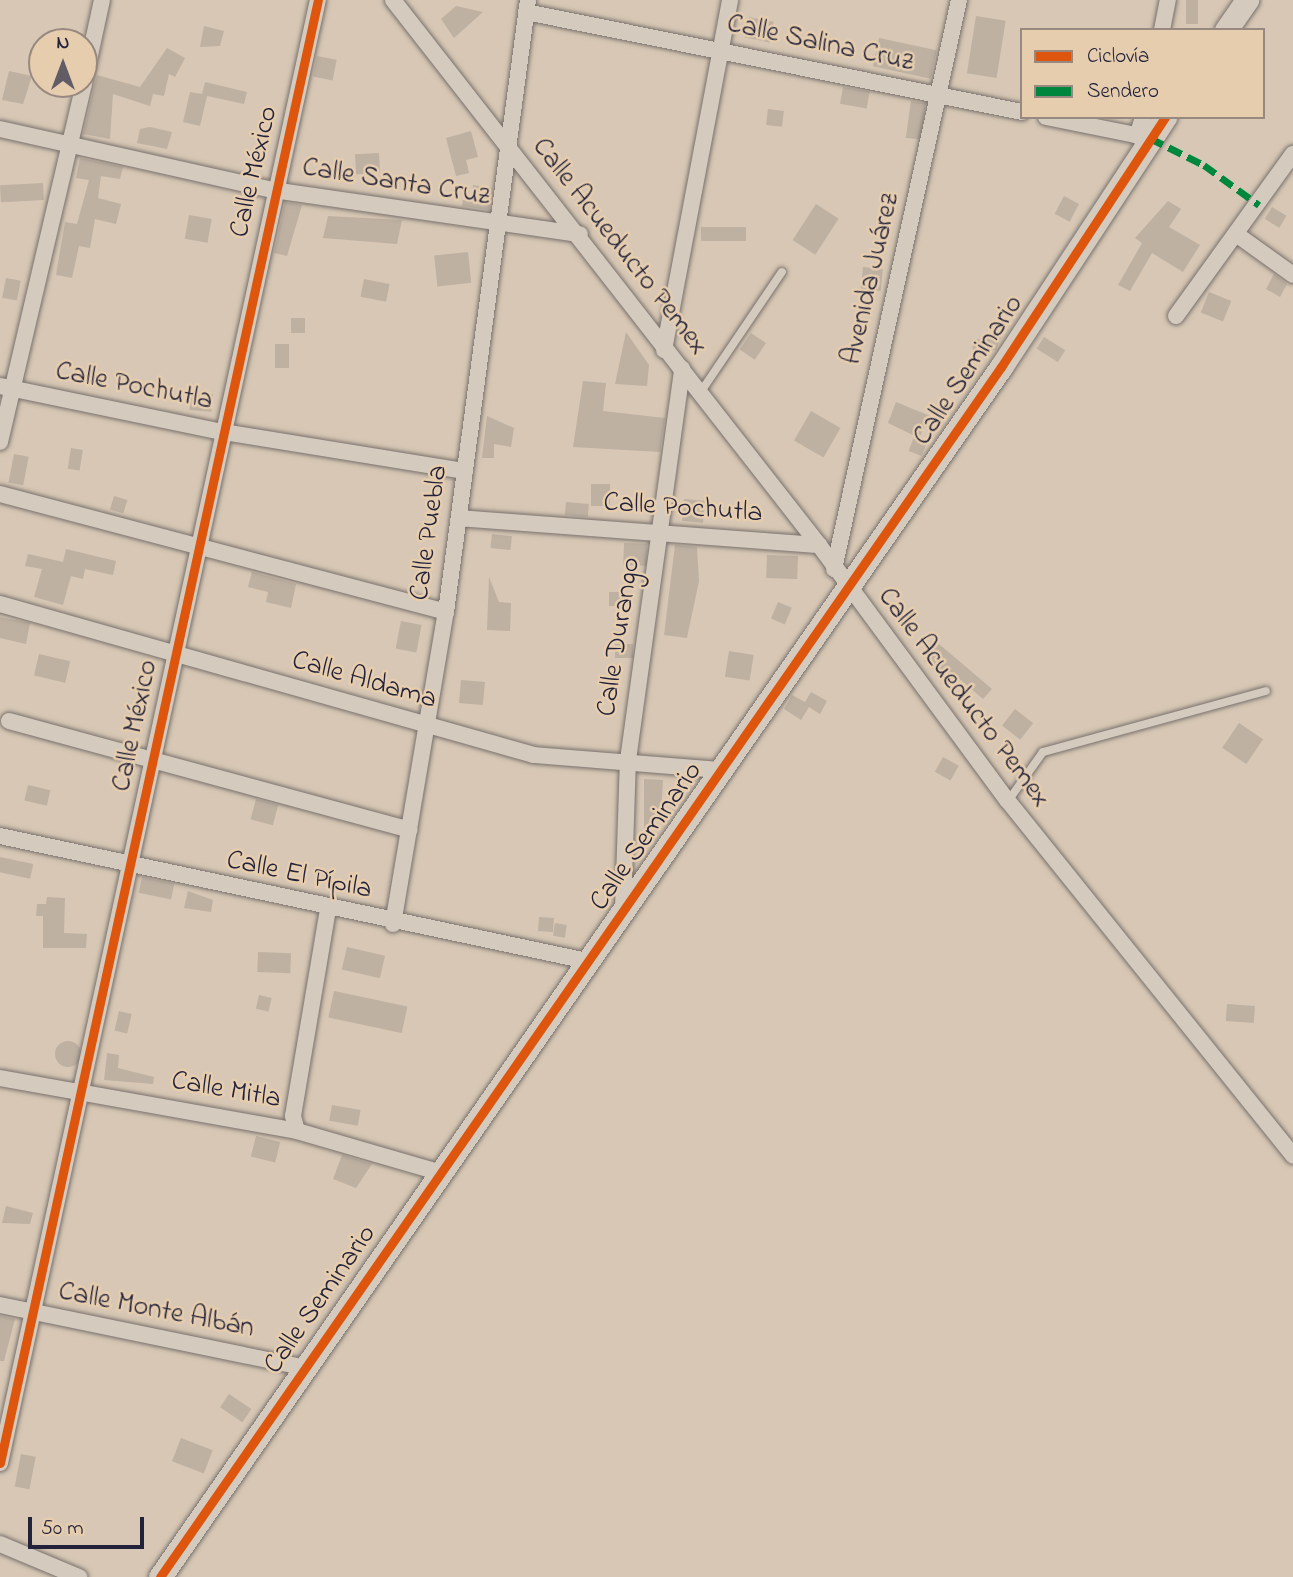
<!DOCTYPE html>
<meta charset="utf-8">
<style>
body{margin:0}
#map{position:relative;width:1293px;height:1577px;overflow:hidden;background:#d7c7b4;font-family:"Indie Flower",sans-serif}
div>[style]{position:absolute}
.building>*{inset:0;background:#beb1a2;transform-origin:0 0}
.round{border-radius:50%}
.roads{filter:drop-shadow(0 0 2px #78716d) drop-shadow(0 0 2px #78716d)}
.lane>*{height:8px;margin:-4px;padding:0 4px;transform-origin:4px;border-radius:4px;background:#d4cabe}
.street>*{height:16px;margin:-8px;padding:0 8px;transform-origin:8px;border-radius:8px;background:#d4cabe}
.secondary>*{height:23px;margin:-11.5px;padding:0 11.5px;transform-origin:11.5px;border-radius:11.5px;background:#d4cabe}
.quiet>*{height:7px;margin-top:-3.5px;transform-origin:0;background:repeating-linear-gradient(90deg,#00873e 0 14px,transparent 0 21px)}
.cycleway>*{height:9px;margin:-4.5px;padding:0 4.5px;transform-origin:4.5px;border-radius:4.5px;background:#de560e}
span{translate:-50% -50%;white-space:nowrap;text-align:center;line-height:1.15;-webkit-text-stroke:5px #e6cdae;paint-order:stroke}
.street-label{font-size:28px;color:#22223b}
.legend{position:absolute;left:1020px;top:28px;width:245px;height:91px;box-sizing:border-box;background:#e6cdae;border:2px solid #988980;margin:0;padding:9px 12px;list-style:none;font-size:21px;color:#22223b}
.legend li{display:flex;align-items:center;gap:14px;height:35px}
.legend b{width:35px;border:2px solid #988980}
.north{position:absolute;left:28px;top:28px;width:70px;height:70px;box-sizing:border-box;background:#e6cdae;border:2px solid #988980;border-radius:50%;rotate:0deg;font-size:19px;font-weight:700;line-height:28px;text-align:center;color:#22223b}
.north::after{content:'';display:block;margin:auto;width:24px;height:32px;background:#615c65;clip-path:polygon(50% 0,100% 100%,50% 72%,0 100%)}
.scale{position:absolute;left:28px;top:1517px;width:116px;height:32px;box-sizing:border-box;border:4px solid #22223b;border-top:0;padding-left:9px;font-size:21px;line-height:24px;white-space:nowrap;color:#22223b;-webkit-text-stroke:5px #e6cdae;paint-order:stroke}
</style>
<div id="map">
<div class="building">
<div style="left:1186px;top:0;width:12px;height:24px"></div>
<div style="clip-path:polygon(456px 6px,483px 12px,454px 38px,441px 19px)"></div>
<div style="left:976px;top:16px;width:30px;height:58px;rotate:9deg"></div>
<div style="left:749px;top:17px;width:25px;height:21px;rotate:11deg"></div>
<div style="clip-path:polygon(204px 26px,224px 31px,220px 46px,200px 47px)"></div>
<div style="left:879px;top:38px;width:59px;height:29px;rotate:12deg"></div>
<div style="clip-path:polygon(167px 48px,185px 58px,175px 77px,169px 74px,164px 96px,153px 94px,150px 106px,113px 94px,110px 139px,83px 134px,97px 75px,140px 87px)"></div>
<div style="left:317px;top:56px;width:20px;height:21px;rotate:11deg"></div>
<div style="clip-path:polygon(9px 71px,32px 76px,23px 104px,2px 100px)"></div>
<div style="clip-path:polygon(205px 82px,247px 92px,244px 104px,207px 96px,200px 126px,183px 122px,190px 92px,202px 94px)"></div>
<div style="left:843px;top:87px;width:27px;height:17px;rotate:10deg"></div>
<div style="left:911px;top:101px;width:15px;height:37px;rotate:8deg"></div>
<div style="left:768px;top:109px;width:16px;height:16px;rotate:7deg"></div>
<div style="clip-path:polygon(150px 127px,172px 132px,167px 149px,137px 143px,140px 129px)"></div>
<div style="clip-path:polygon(471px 131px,478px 157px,466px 160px,469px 173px,456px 176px,446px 138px)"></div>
<div style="left:379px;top:153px;width:20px;height:24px;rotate:87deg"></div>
<div style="clip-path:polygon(80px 158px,123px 167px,120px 179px,101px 176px,98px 198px,121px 204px,116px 224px,95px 219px,90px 248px,79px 246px,72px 278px,56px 275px,65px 222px,77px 224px,89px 180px,76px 178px)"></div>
<div style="left:43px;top:183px;width:17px;height:43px;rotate:87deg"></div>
<div style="clip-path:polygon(473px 185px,492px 188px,489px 210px,462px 206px,463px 200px,471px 201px)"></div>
<div style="left:1064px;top:196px;width:17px;height:20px;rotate:28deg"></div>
<div style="clip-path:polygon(1168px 201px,1181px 209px,1169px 227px,1200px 245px,1183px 272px,1152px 253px,1130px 291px,1118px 285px,1142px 243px,1135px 238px)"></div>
<div style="clip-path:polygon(285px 202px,302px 205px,287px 256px,274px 253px)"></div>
<div style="left:816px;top:204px;width:27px;height:43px;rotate:33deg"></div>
<div style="left:1272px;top:207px;width:17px;height:14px;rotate:31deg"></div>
<div style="left:189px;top:215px;width:23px;height:24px;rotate:10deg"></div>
<div style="clip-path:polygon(328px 216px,402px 220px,397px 244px,323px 238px)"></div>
<div style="left:701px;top:227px;width:45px;height:14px"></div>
<div style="left:468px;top:252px;width:31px;height:34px;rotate:84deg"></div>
<div style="left:863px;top:267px;width:20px;height:22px;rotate:6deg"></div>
<div style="clip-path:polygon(1274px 274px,1287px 284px,1280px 297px,1266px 289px)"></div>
<div style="left:6px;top:278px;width:15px;height:20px;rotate:11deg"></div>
<div style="left:364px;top:279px;width:26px;height:18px;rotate:11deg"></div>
<div style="left:1209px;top:292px;width:24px;height:22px;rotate:22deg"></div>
<div style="left:291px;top:318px;width:14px;height:15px"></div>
<div style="clip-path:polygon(626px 332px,649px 365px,647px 386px,615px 384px)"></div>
<div style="left:751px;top:333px;width:18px;height:20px;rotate:34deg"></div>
<div style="clip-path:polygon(1001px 337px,996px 350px,973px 352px,972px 340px)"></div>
<div style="left:1044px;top:337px;width:25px;height:14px;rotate:32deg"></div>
<div style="left:275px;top:344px;width:14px;height:24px"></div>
<div style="clip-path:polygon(583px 381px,606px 383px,603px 411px,665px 418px,660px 452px,573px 447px)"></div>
<div style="left:191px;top:392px;width:22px;height:18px;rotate:5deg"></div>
<div style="clip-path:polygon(896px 402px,930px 416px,919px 438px,888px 423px)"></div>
<div style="left:811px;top:411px;width:34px;height:34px;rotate:30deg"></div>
<div style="clip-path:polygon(487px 416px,514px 428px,511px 447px,494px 444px,494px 458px,482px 458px)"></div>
<div style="left:914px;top:437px;width:14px;height:15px;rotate:21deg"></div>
<div style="left:71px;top:448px;width:12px;height:21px;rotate:9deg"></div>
<div style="left:14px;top:454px;width:15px;height:29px;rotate:11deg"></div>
<div style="left:591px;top:484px;width:19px;height:22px"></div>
<div style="left:114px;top:496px;width:14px;height:14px;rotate:17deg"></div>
<div style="left:684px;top:499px;width:21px;height:22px;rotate:5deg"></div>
<div style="left:566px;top:502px;width:23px;height:13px;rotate:5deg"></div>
<div style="left:492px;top:534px;width:20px;height:14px;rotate:6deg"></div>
<div style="left:624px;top:543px;width:23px;height:22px;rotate:2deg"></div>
<div style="clip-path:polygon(675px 545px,697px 547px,699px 581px,687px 638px,664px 635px)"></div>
<div style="clip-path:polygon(66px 549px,116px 561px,113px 575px,85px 569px,83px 579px,71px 576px,63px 605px,34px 597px,42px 569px,25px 566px,28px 554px,63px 562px)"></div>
<div style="left:767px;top:555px;width:31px;height:23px;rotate:2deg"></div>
<div style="clip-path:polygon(252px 572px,296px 584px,291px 608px,266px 602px,268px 592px,248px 587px)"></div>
<div style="clip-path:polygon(489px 577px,499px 602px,511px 603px,510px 631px,487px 630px)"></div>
<div style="left:609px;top:592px;width:13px;height:14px"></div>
<div style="left:778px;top:602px;width:15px;height:18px;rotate:23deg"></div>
<div style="clip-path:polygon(0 617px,30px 623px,26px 644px,0 638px)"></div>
<div style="left:401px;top:621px;width:21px;height:28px;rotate:11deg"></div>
<div style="left:615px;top:644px;width:18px;height:14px"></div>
<div style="clip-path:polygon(939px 644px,992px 689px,983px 699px,955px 675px,949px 682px,924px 661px)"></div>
<div style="left:729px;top:651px;width:25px;height:26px;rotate:9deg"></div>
<div style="left:39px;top:654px;width:32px;height:22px;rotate:13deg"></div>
<div style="left:461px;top:680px;width:24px;height:23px;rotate:5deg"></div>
<div style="clip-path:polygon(811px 692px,827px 701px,820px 714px,809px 707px,801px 720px,784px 709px,792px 695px,805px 702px)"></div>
<div style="left:1015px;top:709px;width:23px;height:21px;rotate:38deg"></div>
<div style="left:1239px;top:723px;width:29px;height:30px;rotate:34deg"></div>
<div style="left:943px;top:757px;width:18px;height:17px;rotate:29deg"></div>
<div style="clip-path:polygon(644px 779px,663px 780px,661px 814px,655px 814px,644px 847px)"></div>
<div style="left:28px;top:785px;width:23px;height:16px;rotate:13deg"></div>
<div style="left:256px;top:799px;width:23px;height:21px;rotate:15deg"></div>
<div style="left:0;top:857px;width:34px;height:15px;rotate:12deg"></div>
<div style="left:142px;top:877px;width:33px;height:16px;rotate:12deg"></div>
<div style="clip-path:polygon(188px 891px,213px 900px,211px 912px,184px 908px)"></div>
<div style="clip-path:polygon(47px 897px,65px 898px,64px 933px,87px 934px,86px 948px,43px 948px,43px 916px,36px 916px,37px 904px,46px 904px)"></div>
<div style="left:539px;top:917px;width:15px;height:14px;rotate:4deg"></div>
<div style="left:555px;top:923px;width:12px;height:13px;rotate:9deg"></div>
<div style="left:347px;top:947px;width:39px;height:23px;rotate:13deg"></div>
<div style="left:258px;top:952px;width:33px;height:20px;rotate:2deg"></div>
<div style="left:334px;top:991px;width:75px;height:27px;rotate:12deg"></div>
<div style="left:259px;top:995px;width:13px;height:14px;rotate:13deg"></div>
<div style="left:1227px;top:1004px;width:28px;height:17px;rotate:4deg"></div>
<div style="left:119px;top:1011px;width:13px;height:20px;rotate:13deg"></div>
<div class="round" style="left:55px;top:1041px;width:26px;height:26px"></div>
<div style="clip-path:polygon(107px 1053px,119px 1055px,118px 1068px,154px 1077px,153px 1084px,104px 1080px)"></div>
<div style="left:332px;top:1105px;width:29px;height:16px;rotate:10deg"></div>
<div style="left:256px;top:1136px;width:25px;height:21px;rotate:14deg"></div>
<div style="clip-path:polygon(342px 1155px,372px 1164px,356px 1188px,333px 1179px)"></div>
<div style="clip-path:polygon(6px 1206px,33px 1213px,30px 1224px,2px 1223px)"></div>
<div style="clip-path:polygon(0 1316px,15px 1319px,4px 1361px,0 1361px)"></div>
<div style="left:229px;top:1394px;width:27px;height:16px;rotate:34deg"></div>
<div style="left:181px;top:1438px;width:34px;height:25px;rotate:21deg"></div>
<div style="left:21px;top:1454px;width:15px;height:33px;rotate:11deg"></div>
</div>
<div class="roads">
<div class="lane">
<div style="left:700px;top:393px;width:146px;rotate:-55.9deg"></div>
<div style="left:1008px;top:801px;width:60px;rotate:-54.5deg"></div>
<div style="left:1043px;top:752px;width:231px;rotate:-15.3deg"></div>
</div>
<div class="street">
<div style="left:393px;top:0;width:692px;rotate:51.99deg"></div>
<div style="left:819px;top:545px;width:318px;rotate:53.6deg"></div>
<div style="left:1008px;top:801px;width:455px;rotate:51.2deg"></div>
<div style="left:526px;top:12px;width:506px;rotate:11.4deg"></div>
<div style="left:1162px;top:30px;width:31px;rotate:-79deg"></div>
<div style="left:84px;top:83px;width:85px;rotate:-77.8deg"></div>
<div style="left:1046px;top:117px;width:106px;rotate:11.4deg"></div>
<div style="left:0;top:129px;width:280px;rotate:12.6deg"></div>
<div style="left:273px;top:190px;width:310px;rotate:8.2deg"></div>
<div style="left:1137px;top:136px;width:20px;rotate:-72deg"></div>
<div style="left:1236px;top:234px;width:70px;rotate:35.7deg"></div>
<div style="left:1176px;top:316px;width:200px;rotate:-54.2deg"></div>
<div style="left:664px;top:350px;width:356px;rotate:-79.3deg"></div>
<div style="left:0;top:386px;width:228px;rotate:11.7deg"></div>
<div style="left:223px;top:432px;width:245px;rotate:9.2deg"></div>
<div style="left:0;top:442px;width:368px;rotate:-76.8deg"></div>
<div style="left:0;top:494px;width:461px;rotate:14.8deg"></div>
<div style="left:459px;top:518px;width:361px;rotate:4.3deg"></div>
<div style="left:834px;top:569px;width:583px;rotate:-77.61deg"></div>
<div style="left:0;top:604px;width:555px;rotate:15.79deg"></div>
<div style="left:534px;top:755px;width:188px;rotate:4.6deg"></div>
<div style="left:9px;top:721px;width:415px;rotate:15.2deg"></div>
<div style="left:0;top:836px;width:600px;rotate:12.02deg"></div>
<div style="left:623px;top:909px;width:149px;rotate:-88.1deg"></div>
<div style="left:628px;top:760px;width:395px;rotate:-82.1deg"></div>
<div style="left:393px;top:924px;width:316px;rotate:-80.4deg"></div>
<div style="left:446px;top:612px;width:617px;rotate:-82.37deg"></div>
<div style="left:0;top:1078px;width:302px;rotate:10.1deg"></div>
<div style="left:297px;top:1131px;width:147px;rotate:16.2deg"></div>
<div style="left:297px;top:1131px;width:16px;rotate:-105deg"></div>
<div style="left:293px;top:1116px;width:210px;rotate:-80.4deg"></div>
<div style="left:0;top:1305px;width:307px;rotate:11.6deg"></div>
<div style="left:0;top:1463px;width:1497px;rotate:-77.74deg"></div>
<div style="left:0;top:1544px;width:86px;rotate:22.7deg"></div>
</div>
<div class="secondary">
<div style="left:1226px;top:30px;width:37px;rotate:-55deg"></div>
<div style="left:160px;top:1577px;width:1474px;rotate:-55.2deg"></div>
<div style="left:1001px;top:367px;width:299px;rotate:-56.7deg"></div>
</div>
</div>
<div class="quiet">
<div style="left:1150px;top:138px;width:60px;rotate:26.6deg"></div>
<div style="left:1204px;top:165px;width:68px;rotate:36deg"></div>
</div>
<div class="cycleway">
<div style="left:0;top:1463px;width:1497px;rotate:-77.74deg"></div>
<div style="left:160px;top:1577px;width:1474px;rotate:-55.2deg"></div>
<div style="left:1001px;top:367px;width:299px;rotate:-56.7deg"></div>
</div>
<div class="street-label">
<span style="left:820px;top:44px;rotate:12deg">Calle Salina Cruz</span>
<span style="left:255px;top:172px;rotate:-77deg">Calle México</span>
<span style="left:396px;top:183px;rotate:9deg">Calle Santa Cruz</span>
<span style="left:619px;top:247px;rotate:52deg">Calle Acueducto Pemex</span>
<span style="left:872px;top:279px;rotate:-77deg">Avenida Juárez</span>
<span style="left:969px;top:371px;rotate:-56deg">Calle Seminario</span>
<span style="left:134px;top:387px;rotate:11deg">Calle Pochutla</span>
<span style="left:683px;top:509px;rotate:4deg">Calle Pochutla</span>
<span style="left:430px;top:533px;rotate:-82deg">Calle Puebla</span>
<span style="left:620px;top:637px;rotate:-81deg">Calle Durango</span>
<span style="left:364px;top:681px;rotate:16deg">Calle Aldama</span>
<span style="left:963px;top:698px;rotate:53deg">Calle Acueducto Pemex</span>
<span style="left:136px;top:726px;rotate:-78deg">Calle México</span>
<span style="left:647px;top:837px;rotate:-55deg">Calle Seminario</span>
<span style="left:299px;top:876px;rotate:12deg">Calle El Pípila</span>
<span style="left:226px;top:1091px;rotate:10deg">Calle Mitla</span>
<span style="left:321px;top:1300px;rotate:-55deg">Calle Seminario</span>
<span style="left:156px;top:1311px;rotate:11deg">Calle Monte Albán</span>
</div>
<ul class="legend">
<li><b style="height:9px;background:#de560e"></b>Ciclovía</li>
<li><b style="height:9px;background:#00873e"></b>Sendero</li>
</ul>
<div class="north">N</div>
<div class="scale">50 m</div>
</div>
